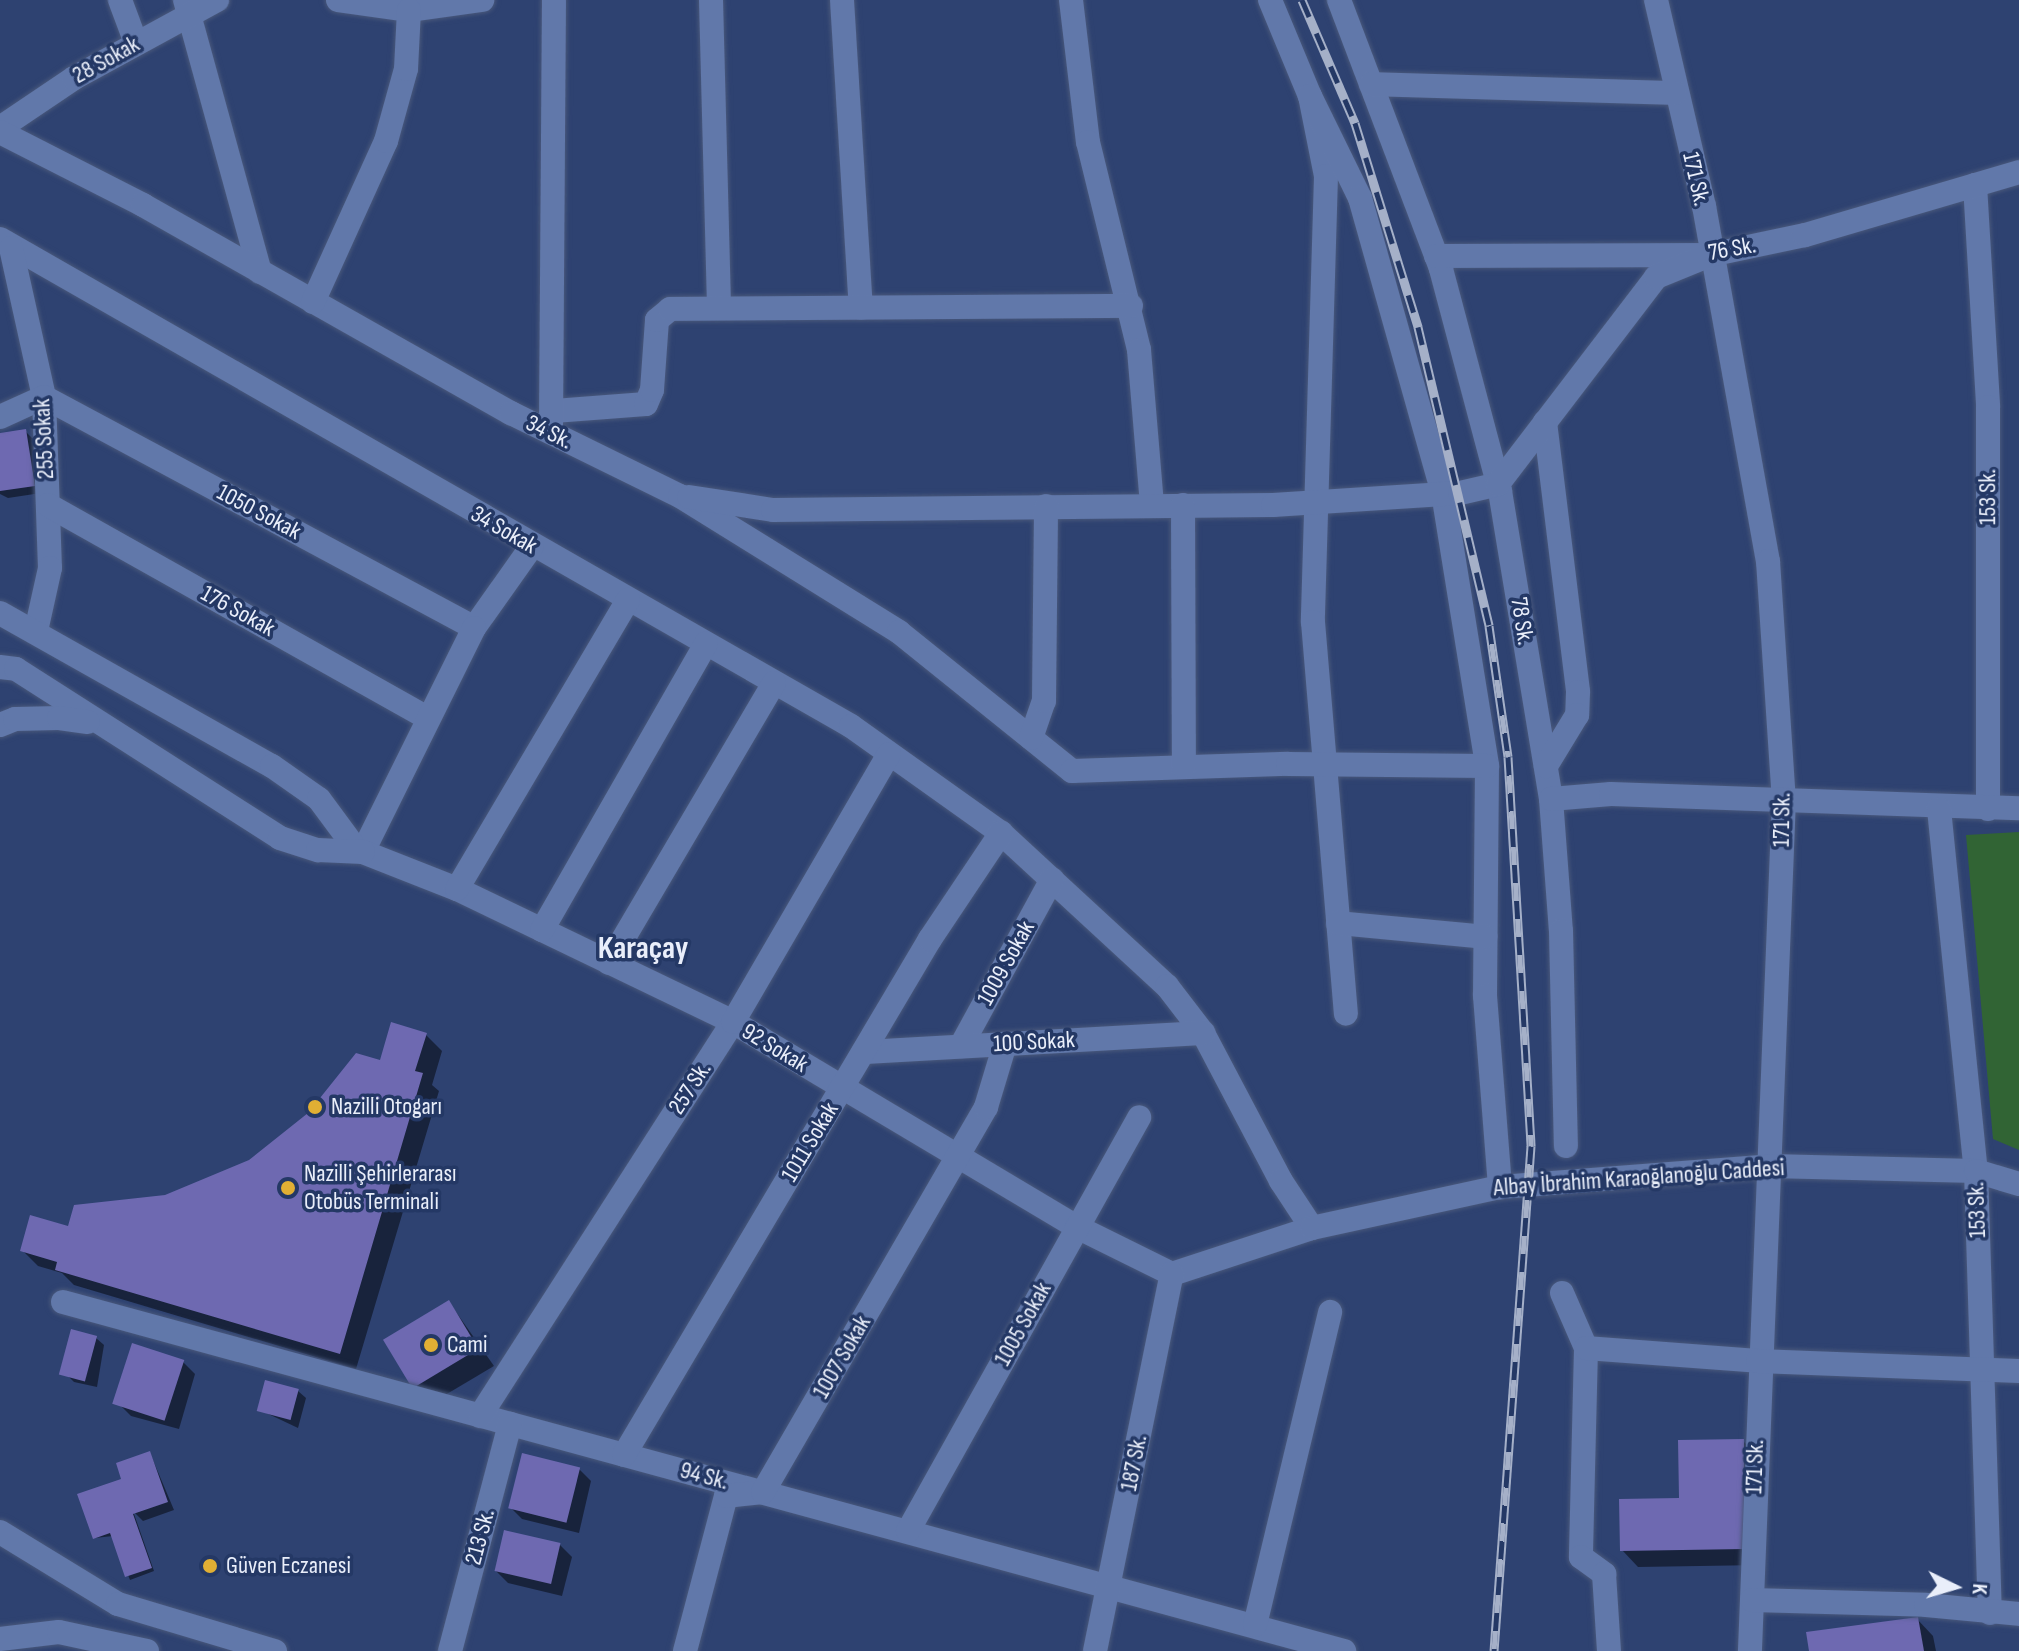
<!DOCTYPE html>
<meta charset="utf-8">
<style>
body{margin:0}
#map{position:relative;width:2019px;height:1651px;overflow:hidden;background:#2e4271;font-family:"Sofia Sans Condensed",sans-serif}
div>[style]{position:absolute}
.green>*{inset:0;background:#316434}
.shadow>*{inset:0;background:#0007}
.building>*{inset:0;background:#6e69b1;transform-origin:0 0}
.roads{filter:drop-shadow(0 0 2px #49587b) drop-shadow(0 0 2px #49587b)}
.minor>*{height:24px;margin:-12px;padding:0 12px;transform-origin:12px;border-radius:12px;background:#6178aa}
.secondary>*{height:24px;margin:-12px;padding:0 12px;transform-origin:12px;border-radius:12px;background:#6178aa}
.rail>*{height:9px;margin-top:-4.5px;transform-origin:0;background:repeating-linear-gradient(90deg,#243865 0 18px,#a5b0c8 0 36px);box-sizing:border-box;border-block:2px solid #a5b0c8}
.dots>*{width:22px;height:22px;translate:-50% -50%;box-sizing:border-box;border:4px solid #243865;border-radius:50%}
span{translate:-50% -50%;white-space:nowrap;text-align:center;line-height:1.15;-webkit-text-stroke:7px #243865;paint-order:stroke}
.street-label{font-size:24px;color:#e9eefa}
.poi-label{font-size:24px;color:#e9eefa}
.left{translate:0 -50%;text-align:left}
.district-label{font-size:32px;color:#e9eefa;font-weight:700}
.north{position:absolute;left:1915px;top:1547px;width:80px;height:80px;-webkit-text-stroke:6px #243865;paint-order:stroke;rotate:95deg;font-size:22px;font-weight:700;line-height:32px;text-align:center;color:#e9eefa}
.north::after{content:'';display:block;margin:auto;width:28px;height:36px;background:#e9eefa;clip-path:polygon(50% 0,100% 100%,50% 72%,0 100%)}
</style>
<div id="map">
<div class="green">
<div style="clip-path:polygon(2019px 832px,2019px 1150px,1993px 1139px,1966px 835px)"></div>
</div>
<div class="shadow">
<div style="clip-path:polygon(25px 431px,33px 439px,41px 493px,8px 498px,0 494px,0 435px)"></div>
<div style="clip-path:polygon(426px 1035px,442px 1051px,432px 1085px,439px 1091px,356px 1369px,74px 1285px,62px 1273px,38px 1266px,22px 1250px,135px 1203px,195px 1188px,250px 1161px)"></div>
<div style="clip-path:polygon(449px 1302px,494px 1366px,430px 1404px,414px 1388px)"></div>
<div style="clip-path:polygon(96px 1338px,104px 1345px,97px 1387px,74px 1382px,66px 1374px)"></div>
<div style="clip-path:polygon(183px 1362px,195px 1374px,179px 1429px,131px 1416px,119px 1404px)"></div>
<div style="clip-path:polygon(298px 1391px,306px 1398px,298px 1428px,260px 1410px)"></div>
<div style="clip-path:polygon(1743px 1441px,1759px 1457px,1761px 1565px,1638px 1567px,1622px 1550px)"></div>
<div style="clip-path:polygon(150px 1453px,174px 1510px,143px 1521px,133px 1511px,154px 1571px,130px 1580px,113px 1536px,95px 1538px,123px 1480px)"></div>
<div style="clip-path:polygon(579px 1469px,591px 1481px,579px 1533px,522px 1519px,510px 1507px)"></div>
<div style="clip-path:polygon(560px 1545px,572px 1557px,562px 1596px,508px 1583px,496px 1571px)"></div>
<div style="clip-path:polygon(1917px 1619px,1933px 1636px,1936px 1651px,1811px 1651px)"></div>
</div>
<div class="building">
<div style="clip-path:polygon(26px 429px,35px 486px,0 491px,0 433px)"></div>
<div style="clip-path:polygon(391px 1022px,427px 1033px,415px 1071px,423px 1073px,340px 1354px,55px 1270px,57px 1262px,20px 1251px,30px 1215px,68px 1226px,74px 1205px,165px 1195px,249px 1160px,308px 1113px,356px 1053px,380px 1060px)"></div>
<div style="left:449px;top:1300px;width:57px;height:77px;rotate:59deg"></div>
<div style="left:71px;top:1329px;width:27px;height:47px;rotate:15deg"></div>
<div style="left:132px;top:1343px;width:55px;height:64px;rotate:18deg"></div>
<div style="left:265px;top:1380px;width:35px;height:32px;rotate:15deg"></div>
<div style="clip-path:polygon(1744px 1439px,1745px 1549px,1620px 1551px,1619px 1499px,1679px 1498px,1678px 1440px)"></div>
<div style="clip-path:polygon(150px 1451px,168px 1502px,133px 1514px,152px 1568px,125px 1577px,110px 1533px,93px 1539px,77px 1494px,121px 1479px,116px 1463px)"></div>
<div style="left:522px;top:1453px;width:60px;height:57px;rotate:14deg"></div>
<div style="left:504px;top:1530px;width:58px;height:42px;rotate:13deg"></div>
<div style="clip-path:polygon(1918px 1617px,1924px 1651px,1809px 1651px,1806px 1632px)"></div>
</div>
<div class="roads">
<div class="minor">
<div style="left:120px;top:0;width:46px;rotate:69.6deg"></div>
<div style="left:185px;top:0;width:282px;rotate:74.6deg"></div>
<div style="left:338px;top:0;width:72px;rotate:8deg"></div>
<div style="left:409px;top:10px;width:74px;rotate:-7.8deg"></div>
<div style="left:711px;top:0;width:308px;rotate:88.5deg"></div>
<div style="left:842px;top:0;width:308px;rotate:86.5deg"></div>
<div style="left:1071px;top:0;width:143px;rotate:83.2deg"></div>
<div style="left:1088px;top:142px;width:214px;rotate:76.2deg"></div>
<div style="left:1139px;top:350px;width:156px;rotate:85.2deg"></div>
<div style="left:1270px;top:0;width:104px;rotate:67.4deg"></div>
<div style="left:1310px;top:96px;width:82px;rotate:78.7deg"></div>
<div style="left:1326px;top:176px;width:446px;rotate:91.7deg"></div>
<div style="left:1313px;top:622px;width:393px;rotate:85.2deg"></div>
<div style="left:1339px;top:0;width:288px;rotate:69.2deg"></div>
<div style="left:1441px;top:269px;width:230px;rotate:75.1deg"></div>
<div style="left:1500px;top:491px;width:312px;rotate:80.6deg"></div>
<div style="left:1551px;top:799px;width:132px;rotate:85.7deg"></div>
<div style="left:1561px;top:931px;width:215px;rotate:88.7deg"></div>
<div style="left:1656px;top:0;width:212px;rotate:76.9deg"></div>
<div style="left:1704px;top:206px;width:361px;rotate:79.8deg"></div>
<div style="left:1768px;top:561px;width:239px;rotate:86.2deg"></div>
<div style="left:1784px;top:799px;width:853px;rotate:92.29deg"></div>
<div style="left:1371px;top:84px;width:304px;rotate:1.7deg"></div>
<div style="left:1310px;top:96px;width:114px;rotate:63.9deg"></div>
<div style="left:1360px;top:198px;width:306px;rotate:74.3deg"></div>
<div style="left:1443px;top:493px;width:277px;rotate:80.8deg"></div>
<div style="left:1487px;top:766px;width:230px;rotate:90.5deg"></div>
<div style="left:1485px;top:996px;width:192px;rotate:85.5deg"></div>
<div style="left:0;top:128px;width:89px;rotate:-34deg"></div>
<div style="left:74px;top:78px;width:163px;rotate:-28.6deg"></div>
<div style="left:0;top:132px;width:161px;rotate:27deg"></div>
<div style="left:143px;top:205px;width:423px;rotate:29.5deg"></div>
<div style="left:511px;top:413px;width:188px;rotate:26.2deg"></div>
<div style="left:680px;top:496px;width:258px;rotate:31.8deg"></div>
<div style="left:899px;top:632px;width:222px;rotate:38.8deg"></div>
<div style="left:1072px;top:771px;width:216px;rotate:-1.9deg"></div>
<div style="left:1288px;top:764px;width:199px;rotate:0.6deg"></div>
<div style="left:1975px;top:185px;width:222px;rotate:86.6deg"></div>
<div style="left:1988px;top:407px;width:402px;rotate:90deg"></div>
<div style="left:0;top:239px;width:980px;rotate:29.78deg"></div>
<div style="left:851px;top:726px;width:184px;rotate:35.5deg"></div>
<div style="left:1001px;top:833px;width:226px;rotate:42.7deg"></div>
<div style="left:1167px;top:986px;width:59px;rotate:52.5deg"></div>
<div style="left:1203px;top:1033px;width:167px;rotate:62.2deg"></div>
<div style="left:1281px;top:1181px;width:56px;rotate:56.6deg"></div>
<div style="left:11px;top:248px;width:153px;rotate:77.5deg"></div>
<div style="left:44px;top:397px;width:171px;rotate:88deg"></div>
<div style="left:50px;top:568px;width:65px;rotate:102.5deg"></div>
<div style="left:1436px;top:256px;width:274px;rotate:-0.2deg"></div>
<div style="left:1710px;top:255px;width:97px;rotate:-11.9deg"></div>
<div style="left:1805px;top:235px;width:223px;rotate:-16.4deg"></div>
<div style="left:313px;top:302px;width:177px;rotate:-65.6deg"></div>
<div style="left:386px;top:141px;width:75px;rotate:-74.5deg"></div>
<div style="left:406px;top:69px;width:59px;rotate:-87.1deg"></div>
<div style="left:554px;top:411px;width:92px;rotate:-4.4deg"></div>
<div style="left:646px;top:404px;width:15px;rotate:-67deg"></div>
<div style="left:652px;top:390px;width:70px;rotate:-85.9deg"></div>
<div style="left:657px;top:320px;width:17px;rotate:-40deg"></div>
<div style="left:670px;top:309px;width:461px;rotate:-0.4deg"></div>
<div style="left:0;top:417px;width:48px;rotate:-24.4deg"></div>
<div style="left:44px;top:397px;width:488px;rotate:28.2deg"></div>
<div style="left:1545px;top:422px;width:272px;rotate:83deg"></div>
<div style="left:1578px;top:692px;width:23px;rotate:92deg"></div>
<div style="left:1577px;top:715px;width:60px;rotate:121.3deg"></div>
<div style="left:551px;top:425px;width:425px;rotate:-89.6deg"></div>
<div style="left:689px;top:497px;width:85px;rotate:8.8deg"></div>
<div style="left:773px;top:510px;width:500px;rotate:-0.57deg"></div>
<div style="left:1273px;top:505px;width:187px;rotate:-3.7deg"></div>
<div style="left:1460px;top:493px;width:39px;rotate:-13deg"></div>
<div style="left:1498px;top:484px;width:260px;rotate:-52.6deg"></div>
<div style="left:1656px;top:277px;width:58px;rotate:-22.2deg"></div>
<div style="left:48px;top:505px;width:435px;rotate:29.3deg"></div>
<div style="left:1183px;top:505px;width:262px;rotate:89.8deg"></div>
<div style="left:532px;top:546px;width:100px;rotate:125.3deg"></div>
<div style="left:474px;top:628px;width:250px;rotate:116.4deg"></div>
<div style="left:363px;top:852px;width:101px;rotate:21.5deg"></div>
<div style="left:457px;top:889px;width:306px;rotate:25.7deg"></div>
<div style="left:733px;top:1022px;width:400px;rotate:30.8deg"></div>
<div style="left:1077px;top:1227px;width:106px;rotate:26.3deg"></div>
<div style="left:1031px;top:738px;width:39px;rotate:-71deg"></div>
<div style="left:1044px;top:701px;width:195px;rotate:-89.4deg"></div>
<div style="left:1551px;top:799px;width:60px;rotate:-4.8deg"></div>
<div style="left:1611px;top:794px;width:408px;rotate:2deg"></div>
<div style="left:1939px;top:809px;width:364px;rotate:84.2deg"></div>
<div style="left:1976px;top:1171px;width:442px;rotate:88.2deg"></div>
<div style="left:457px;top:889px;width:336px;rotate:-59.4deg"></div>
<div style="left:1338px;top:923px;width:148px;rotate:5.4deg"></div>
<div style="left:542px;top:930px;width:330px;rotate:-60.2deg"></div>
<div style="left:609px;top:963px;width:325px;rotate:-59.5deg"></div>
<div style="left:961px;top:1046px;width:190px;rotate:-61.4deg"></div>
<div style="left:864px;top:1052px;width:340px;rotate:-3.2deg"></div>
<div style="left:1172px;top:1274px;width:147px;rotate:-18.2deg"></div>
<div style="left:1312px;top:1228px;width:192px;rotate:-12.3deg"></div>
<div style="left:1500px;top:1187px;width:271px;rotate:-4.4deg"></div>
<div style="left:1770px;top:1166px;width:206px;rotate:1.4deg"></div>
<div style="left:1976px;top:1171px;width:45px;rotate:16.8deg"></div>
<div style="left:1562px;top:1293px;width:60px;rotate:66.4deg"></div>
<div style="left:1586px;top:1348px;width:209px;rotate:91.4deg"></div>
<div style="left:1581px;top:1557px;width:29px;rotate:36deg"></div>
<div style="left:1604px;top:1574px;width:77px;rotate:86.3deg"></div>
<div style="left:63px;top:1302px;width:1328px;rotate:15.24deg"></div>
<div style="left:1586px;top:1348px;width:172px;rotate:4.3deg"></div>
<div style="left:1758px;top:1361px;width:261px;rotate:2.2deg"></div>
<div style="left:480px;top:1416px;width:468px;rotate:-57.3deg"></div>
<div style="left:733px;top:1022px;width:310px;rotate:-59.8deg"></div>
<div style="left:624px;top:1455px;width:600px;rotate:-59.33deg"></div>
<div style="left:930px;top:939px;width:128px;rotate:-56.2deg"></div>
<div style="left:908px;top:1531px;width:474px;rotate:-60.8deg"></div>
<div style="left:1752px;top:1600px;width:174px;rotate:1.6deg"></div>
<div style="left:1926px;top:1605px;width:93px;rotate:5.5deg"></div>
<div style="left:1255px;top:1625px;width:322px;rotate:-76.5deg"></div>
<div style="left:450px;top:1651px;width:235px;rotate:-75.2deg"></div>
<div style="left:685px;top:1651px;width:160px;rotate:-75.2deg"></div>
<div style="left:726px;top:1496px;width:37px;rotate:-6deg"></div>
<div style="left:763px;top:1492px;width:445px;rotate:-59.9deg"></div>
<div style="left:986px;top:1107px;width:66px;rotate:-73.2deg"></div>
<div style="left:1095px;top:1651px;width:385px;rotate:-78.5deg"></div>
</div>
<div class="secondary">
<div style="left:0;top:613px;width:312px;rotate:29.4deg"></div>
<div style="left:272px;top:766px;width:57px;rotate:35.1deg"></div>
<div style="left:319px;top:799px;width:62px;rotate:53.5deg"></div>
<div style="left:0;top:667px;width:16px;rotate:7deg"></div>
<div style="left:16px;top:669px;width:313px;rotate:32.6deg"></div>
<div style="left:280px;top:838px;width:40px;rotate:18deg"></div>
<div style="left:318px;top:850px;width:45px;rotate:2.5deg"></div>
<div style="left:0;top:725px;width:16px;rotate:-22deg"></div>
<div style="left:15px;top:719px;width:44px;rotate:-1.3deg"></div>
<div style="left:59px;top:718px;width:29px;rotate:8deg"></div>
<div style="left:0;top:1532px;width:138px;rotate:31.4deg"></div>
<div style="left:118px;top:1604px;width:164px;rotate:16.7deg"></div>
<div style="left:0;top:1639px;width:59px;rotate:-6.8deg"></div>
<div style="left:59px;top:1632px;width:90px;rotate:12.2deg"></div>
</div>
</div>
<div class="rail">
<div style="left:1302px;top:0;width:134px;rotate:66.7deg"></div>
<div style="left:1355px;top:123px;width:214px;rotate:72.8deg"></div>
<div style="left:1418px;top:327px;width:307px;rotate:76.6deg"></div>
<div style="left:1489px;top:626px;width:132px;rotate:81.7deg"></div>
<div style="left:1508px;top:757px;width:390px;rotate:86.6deg"></div>
<div style="left:1531px;top:1146px;width:506px;rotate:94.19deg"></div>
</div>
<div class="dots">
<div style="left:315px;top:1107px;background:#e1af34"></div>
<div style="left:288px;top:1188px;background:#e1af34"></div>
<div style="left:431px;top:1345px;background:#e1af34"></div>
<div style="left:210px;top:1566px;background:#e1af34"></div>
</div>
<div class="street-label">
<span style="left:106px;top:60px;rotate:-29deg">28 Sokak</span>
<span style="left:1696px;top:179px;rotate:77deg">171 Sk.</span>
<span style="left:1732px;top:249px;rotate:-10deg">76 Sk.</span>
<span style="left:549px;top:432px;rotate:26deg">34 Sk.</span>
<span style="left:44px;top:439px;rotate:-93deg">255 Sokak</span>
<span style="left:1988px;top:497px;rotate:-90deg">153 Sk.</span>
<span style="left:259px;top:512px;rotate:28deg">1050 Sokak</span>
<span style="left:504px;top:530px;rotate:30deg">34 Sokak</span>
<span style="left:238px;top:611px;rotate:29deg">176 Sokak</span>
<span style="left:1522px;top:621px;rotate:81deg">78 Sk.</span>
<span style="left:1782px;top:820px;rotate:-89deg">171 Sk.</span>
<span style="left:1006px;top:963px;rotate:-61deg">1009 Sokak</span>
<span style="left:1034px;top:1042px;rotate:-3deg">100 Sokak</span>
<span style="left:775px;top:1048px;rotate:31deg">92 Sokak</span>
<span style="left:690px;top:1088px;rotate:-57deg">257 Sk.</span>
<span style="left:810px;top:1142px;rotate:-59deg">1011 Sokak</span>
<span style="left:1639px;top:1178px;rotate:-4deg">Albay İbrahim Karaoğlanoğlu Caddesi</span>
<span style="left:1977px;top:1210px;rotate:-92deg">153 Sk.</span>
<span style="left:1023px;top:1324px;rotate:-61deg">1005 Sokak</span>
<span style="left:842px;top:1357px;rotate:-60deg">1007 Sokak</span>
<span style="left:1134px;top:1463px;rotate:-79deg">187 Sk.</span>
<span style="left:1755px;top:1467px;rotate:-88deg">171 Sk.</span>
<span style="left:704px;top:1476px;rotate:15deg">94 Sk.</span>
<span style="left:480px;top:1537px;rotate:-75deg">213 Sk.</span>
</div>
<div class="poi-label">
<span class="left" style="left:331px;top:1107px">Nazilli Otogarı</span>
<span class="left" style="left:304px;top:1188px">Nazilli Şehirlerarası<br>Otobüs Terminali</span>
<span class="left" style="left:447px;top:1345px">Cami</span>
<span class="left" style="left:226px;top:1566px">Güven Eczanesi</span>
</div>
<div class="district-label">
<span style="left:643px;top:949px">Karaçay</span>
</div>
<div class="north">K</div>
</div>
